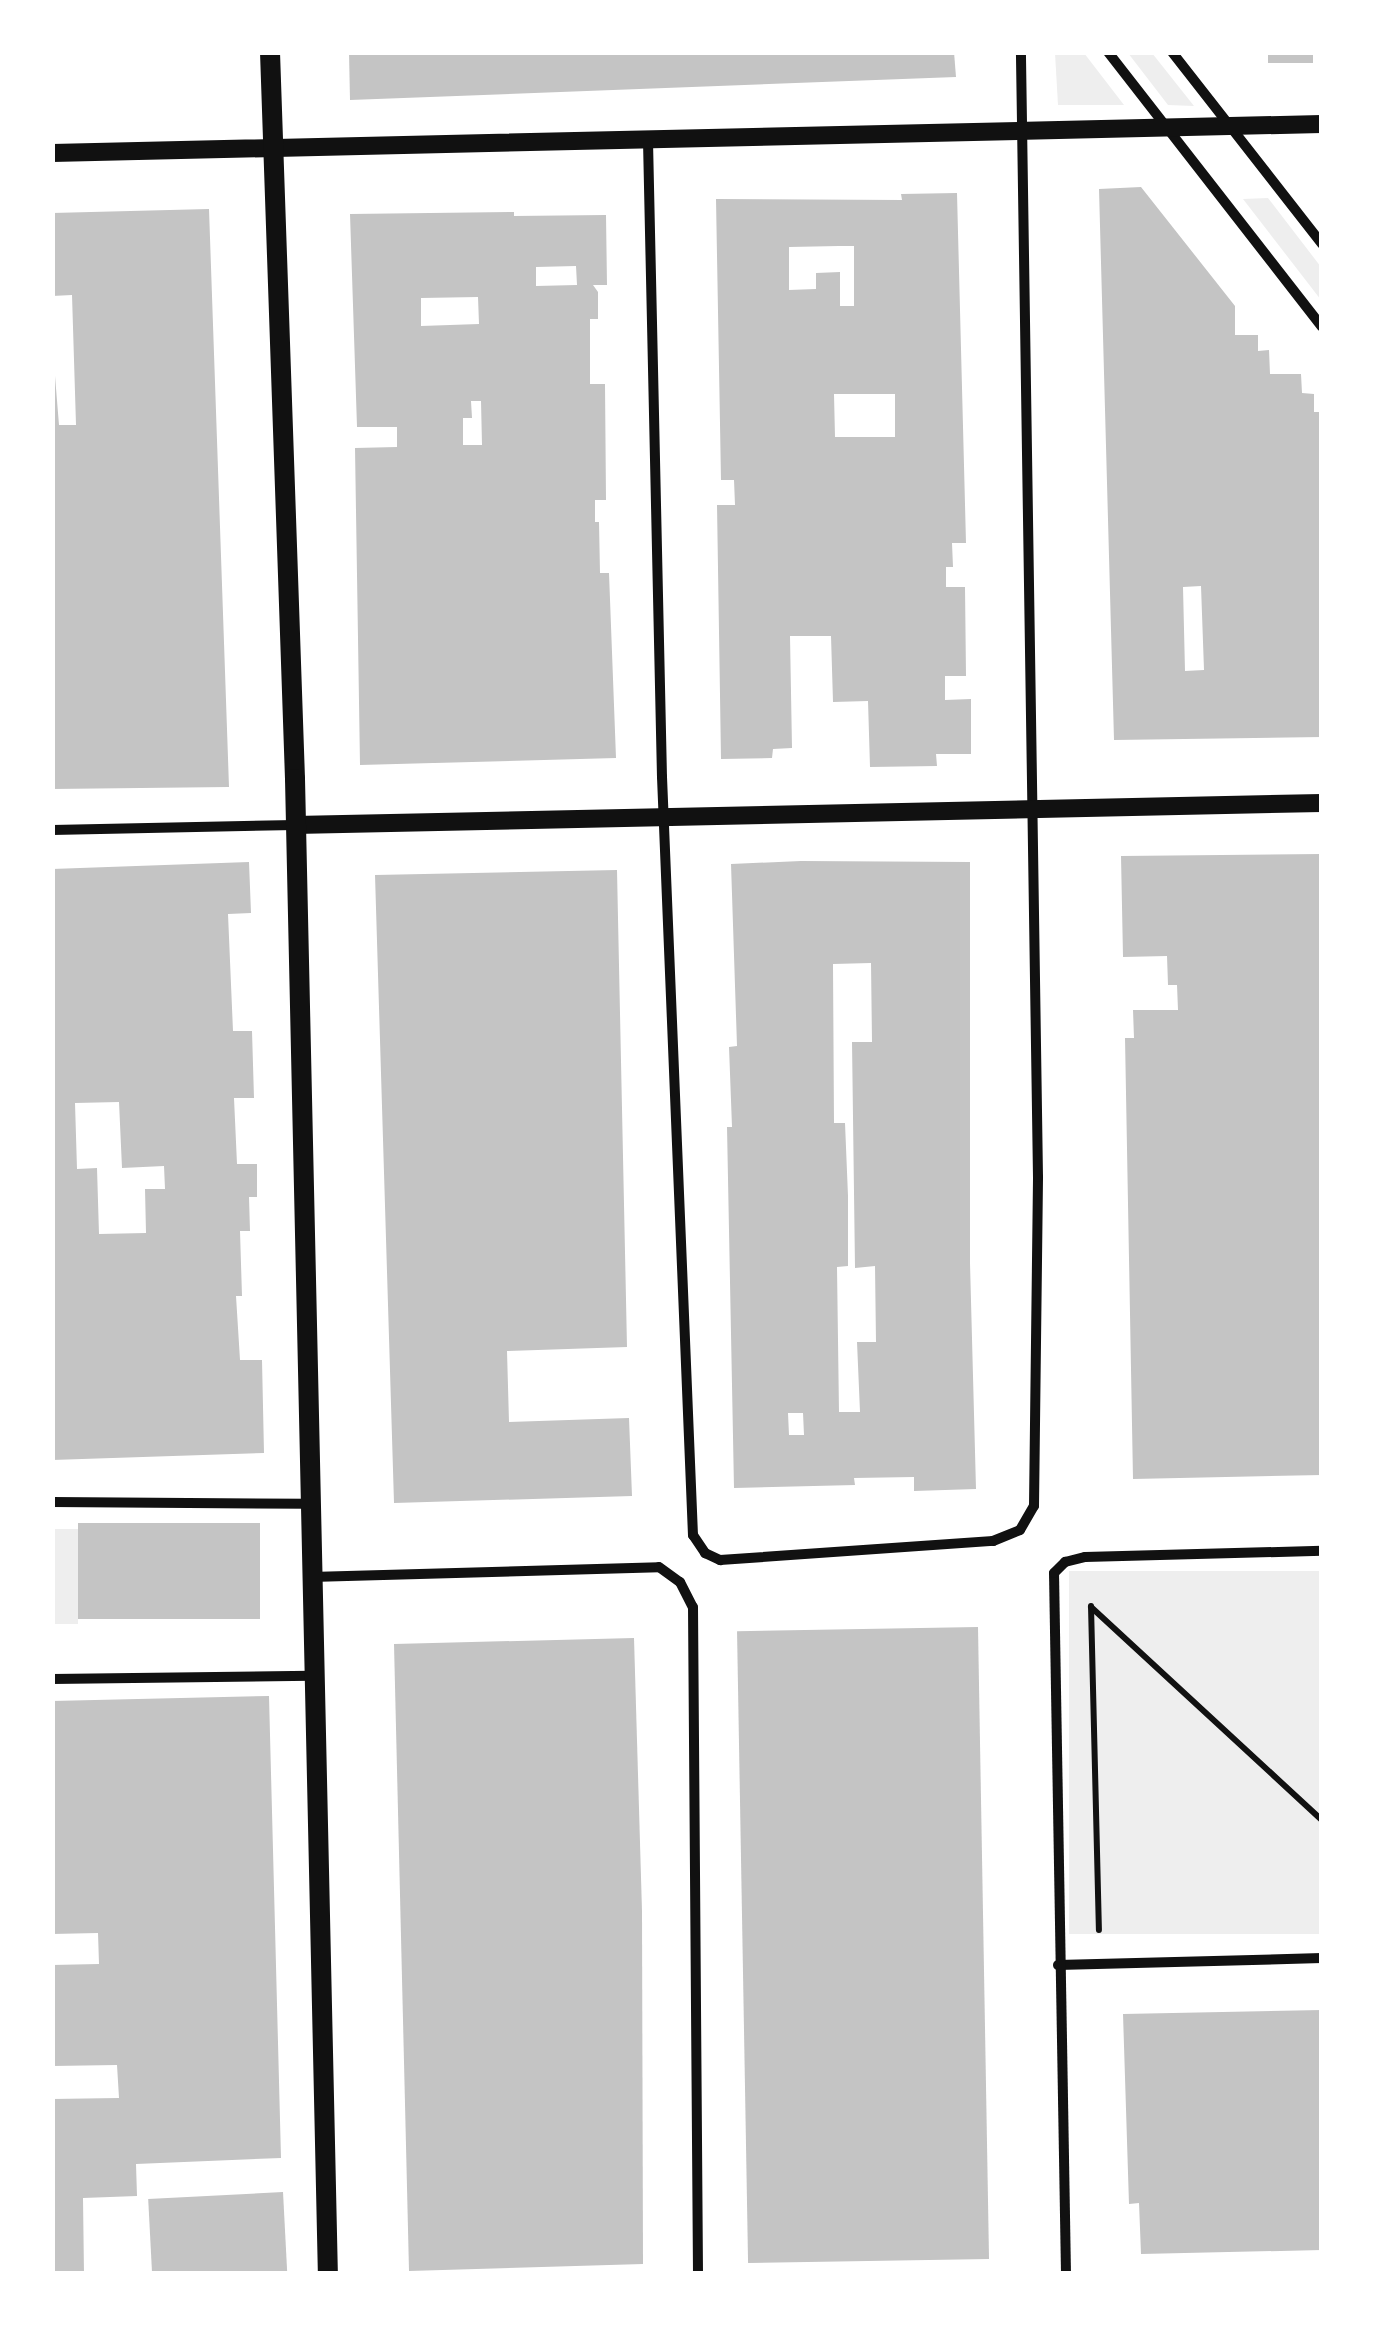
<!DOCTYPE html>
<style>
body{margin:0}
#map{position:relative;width:1374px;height:2326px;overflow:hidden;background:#fff;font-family:"Roboto Condensed",sans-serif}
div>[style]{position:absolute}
.green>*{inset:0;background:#eee;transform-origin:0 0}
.building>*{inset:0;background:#c4c4c4;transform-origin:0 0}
.path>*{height:6px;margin:-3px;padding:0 3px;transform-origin:3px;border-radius:3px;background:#111}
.minor>*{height:10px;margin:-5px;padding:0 5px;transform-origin:5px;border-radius:5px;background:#111}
.tertiary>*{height:18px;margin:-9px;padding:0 9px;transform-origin:9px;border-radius:9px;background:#111}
.secondary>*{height:20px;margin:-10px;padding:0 10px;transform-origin:10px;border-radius:10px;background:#111}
span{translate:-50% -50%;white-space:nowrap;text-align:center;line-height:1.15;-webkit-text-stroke:9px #fff;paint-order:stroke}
.frame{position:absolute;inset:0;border:55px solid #fff;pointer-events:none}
</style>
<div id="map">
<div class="green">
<div style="clip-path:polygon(1055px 53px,1084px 53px,1124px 105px,1058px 105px)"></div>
<div style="clip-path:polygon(1128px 53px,1152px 53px,1194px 106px,1168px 105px)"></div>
<div style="clip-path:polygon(1268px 198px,1321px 267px,1321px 300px,1243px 199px)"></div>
<div style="left:52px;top:1529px;width:26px;height:95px"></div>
<div style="left:1321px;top:1571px;width:363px;height:252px;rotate:90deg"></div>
</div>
<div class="building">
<div style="clip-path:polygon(349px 52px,954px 52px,956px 77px,350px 100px)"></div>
<div style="left:1268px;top:52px;width:45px;height:11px"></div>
<div style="clip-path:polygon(evenodd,1141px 187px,1235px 306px,1235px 335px,1258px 335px,1258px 351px,1269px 350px,1270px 374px,1301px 374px,1302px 393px,1314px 394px,1314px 412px,1322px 412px,1322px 737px,1114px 740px,1099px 189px,1141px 187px,1201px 586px,1204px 670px,1185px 671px,1183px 587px,1201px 586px)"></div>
<div style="clip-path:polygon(evenodd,957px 193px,966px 543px,952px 543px,953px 567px,946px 567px,946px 587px,965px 587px,966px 676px,945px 676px,945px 700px,971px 699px,971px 754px,936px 754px,937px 766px,870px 767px,868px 701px,833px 702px,831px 636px,790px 636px,792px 748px,773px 749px,772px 758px,721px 759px,717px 505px,735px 505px,734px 480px,721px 480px,716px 199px,902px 200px,901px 194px,957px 193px,839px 246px,854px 246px,854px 306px,840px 306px,840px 272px,816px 273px,816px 289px,789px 290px,789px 247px,839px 246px,957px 193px,834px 394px,895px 394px,895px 437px,835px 437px,834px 394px)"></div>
<div style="clip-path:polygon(209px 209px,229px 787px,52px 789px,52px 339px,59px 425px,76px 425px,72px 295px,52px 296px,52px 213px)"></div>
<div style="clip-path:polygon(evenodd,514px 212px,514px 216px,606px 215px,607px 285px,593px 285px,598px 292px,598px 319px,590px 319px,590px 384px,605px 384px,606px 500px,595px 500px,595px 522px,599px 522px,600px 573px,609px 573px,616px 758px,360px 765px,355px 448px,397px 447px,397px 427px,357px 427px,350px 214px,514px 212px,576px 266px,577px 285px,536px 286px,536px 267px,576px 266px,514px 212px,478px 297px,479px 324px,421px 326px,421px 298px,478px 297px,514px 212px,471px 401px,481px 401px,482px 445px,463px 445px,463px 418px,472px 418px,471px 401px)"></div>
<div style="clip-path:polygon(1322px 854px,1322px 1475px,1133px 1479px,1125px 1038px,1134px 1038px,1133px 1010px,1178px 1010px,1177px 985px,1168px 985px,1167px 956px,1123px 957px,1121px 856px)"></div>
<div style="clip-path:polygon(evenodd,801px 861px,970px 862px,970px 1263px,976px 1489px,914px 1491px,914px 1477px,854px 1478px,855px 1485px,734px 1488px,727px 1127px,732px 1127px,729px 1047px,737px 1046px,731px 864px,801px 861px,871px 963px,872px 1042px,852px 1042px,855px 1268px,875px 1266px,876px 1342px,857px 1342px,860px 1412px,839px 1412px,837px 1267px,848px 1266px,848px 1196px,845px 1123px,834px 1123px,833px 964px,871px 963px,801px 861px,788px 1413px,803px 1413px,804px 1435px,789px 1435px,788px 1413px)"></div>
<div style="clip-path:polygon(evenodd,249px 862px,251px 913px,228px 914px,233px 1031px,252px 1031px,254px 1098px,234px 1098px,237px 1164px,257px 1164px,257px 1197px,249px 1197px,250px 1231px,240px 1231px,242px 1296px,236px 1296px,240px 1360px,262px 1360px,264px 1453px,52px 1460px,52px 869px,249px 862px,119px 1102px,122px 1168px,164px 1166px,165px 1189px,145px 1189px,146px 1233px,99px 1234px,97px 1168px,77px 1169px,75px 1103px,119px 1102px)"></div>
<div style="clip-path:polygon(617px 870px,627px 1347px,507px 1351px,509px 1422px,629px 1418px,632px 1496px,394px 1503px,375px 875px)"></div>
<div style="left:260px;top:1523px;width:96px;height:182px;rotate:90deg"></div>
<div style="left:978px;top:1627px;width:632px;height:241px;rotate:89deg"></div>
<div style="clip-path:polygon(634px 1638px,642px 1911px,643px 2264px,409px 2271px,394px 1644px)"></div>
<div style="clip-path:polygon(269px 1696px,281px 2158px,136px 2164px,137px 2196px,83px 2198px,84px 2274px,52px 2274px,52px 2099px,119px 2098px,117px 2065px,52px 2066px,52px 1965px,99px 1964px,98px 1933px,52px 1934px,52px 1701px)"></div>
<div style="clip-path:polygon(1322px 2010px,1322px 2250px,1141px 2254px,1139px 2203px,1129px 2204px,1123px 2014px)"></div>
<div style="left:283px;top:2192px;width:82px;height:135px;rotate:87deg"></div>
</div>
<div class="path">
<div style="left:1091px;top:1606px;width:324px;rotate:88.6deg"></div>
<div style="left:1091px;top:1607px;width:314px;rotate:42.7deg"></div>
</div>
<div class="minor">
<div style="left:1108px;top:52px;width:348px;rotate:52.1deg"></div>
<div style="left:1172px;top:52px;width:244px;rotate:52deg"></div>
<div style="left:648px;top:141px;width:636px;rotate:88.74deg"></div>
<div style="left:662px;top:777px;width:759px;rotate:87.66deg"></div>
<div style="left:693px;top:1535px;width:22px;rotate:56deg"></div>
<div style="left:705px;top:1553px;width:17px;rotate:25deg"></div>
<div style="left:720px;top:1560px;width:274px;rotate:-4deg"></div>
<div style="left:993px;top:1541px;width:29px;rotate:-22deg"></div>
<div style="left:1020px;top:1530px;width:28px;rotate:-60deg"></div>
<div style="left:1034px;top:1506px;width:329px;rotate:-89.3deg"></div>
<div style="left:1038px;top:1177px;width:1125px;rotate:-90.87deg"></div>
<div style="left:52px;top:830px;width:243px;rotate:-1.2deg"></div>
<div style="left:52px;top:1502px;width:256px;rotate:0.4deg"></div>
<div style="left:311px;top:1577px;width:348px;rotate:-1.6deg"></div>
<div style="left:659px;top:1567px;width:26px;rotate:36deg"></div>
<div style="left:680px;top:1582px;width:28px;rotate:63deg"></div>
<div style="left:693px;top:1607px;width:667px;rotate:89.57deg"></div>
<div style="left:52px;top:1679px;width:260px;rotate:-0.7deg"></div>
<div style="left:1058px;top:1965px;width:264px;rotate:-1.5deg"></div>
<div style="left:1066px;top:2274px;width:701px;rotate:-90.98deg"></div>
<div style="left:1054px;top:1573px;width:16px;rotate:-45deg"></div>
<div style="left:1065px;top:1562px;width:21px;rotate:-14deg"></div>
<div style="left:1085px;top:1557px;width:237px;rotate:-1.5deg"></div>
</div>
<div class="tertiary">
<div style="left:52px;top:153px;width:1270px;rotate:-1.31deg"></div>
<div style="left:295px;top:825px;width:1027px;rotate:-1.23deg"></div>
</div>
<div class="secondary">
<div style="left:270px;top:52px;width:727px;rotate:88.03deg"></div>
<div style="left:295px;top:779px;width:1495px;rotate:88.74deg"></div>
</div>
<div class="frame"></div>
</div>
